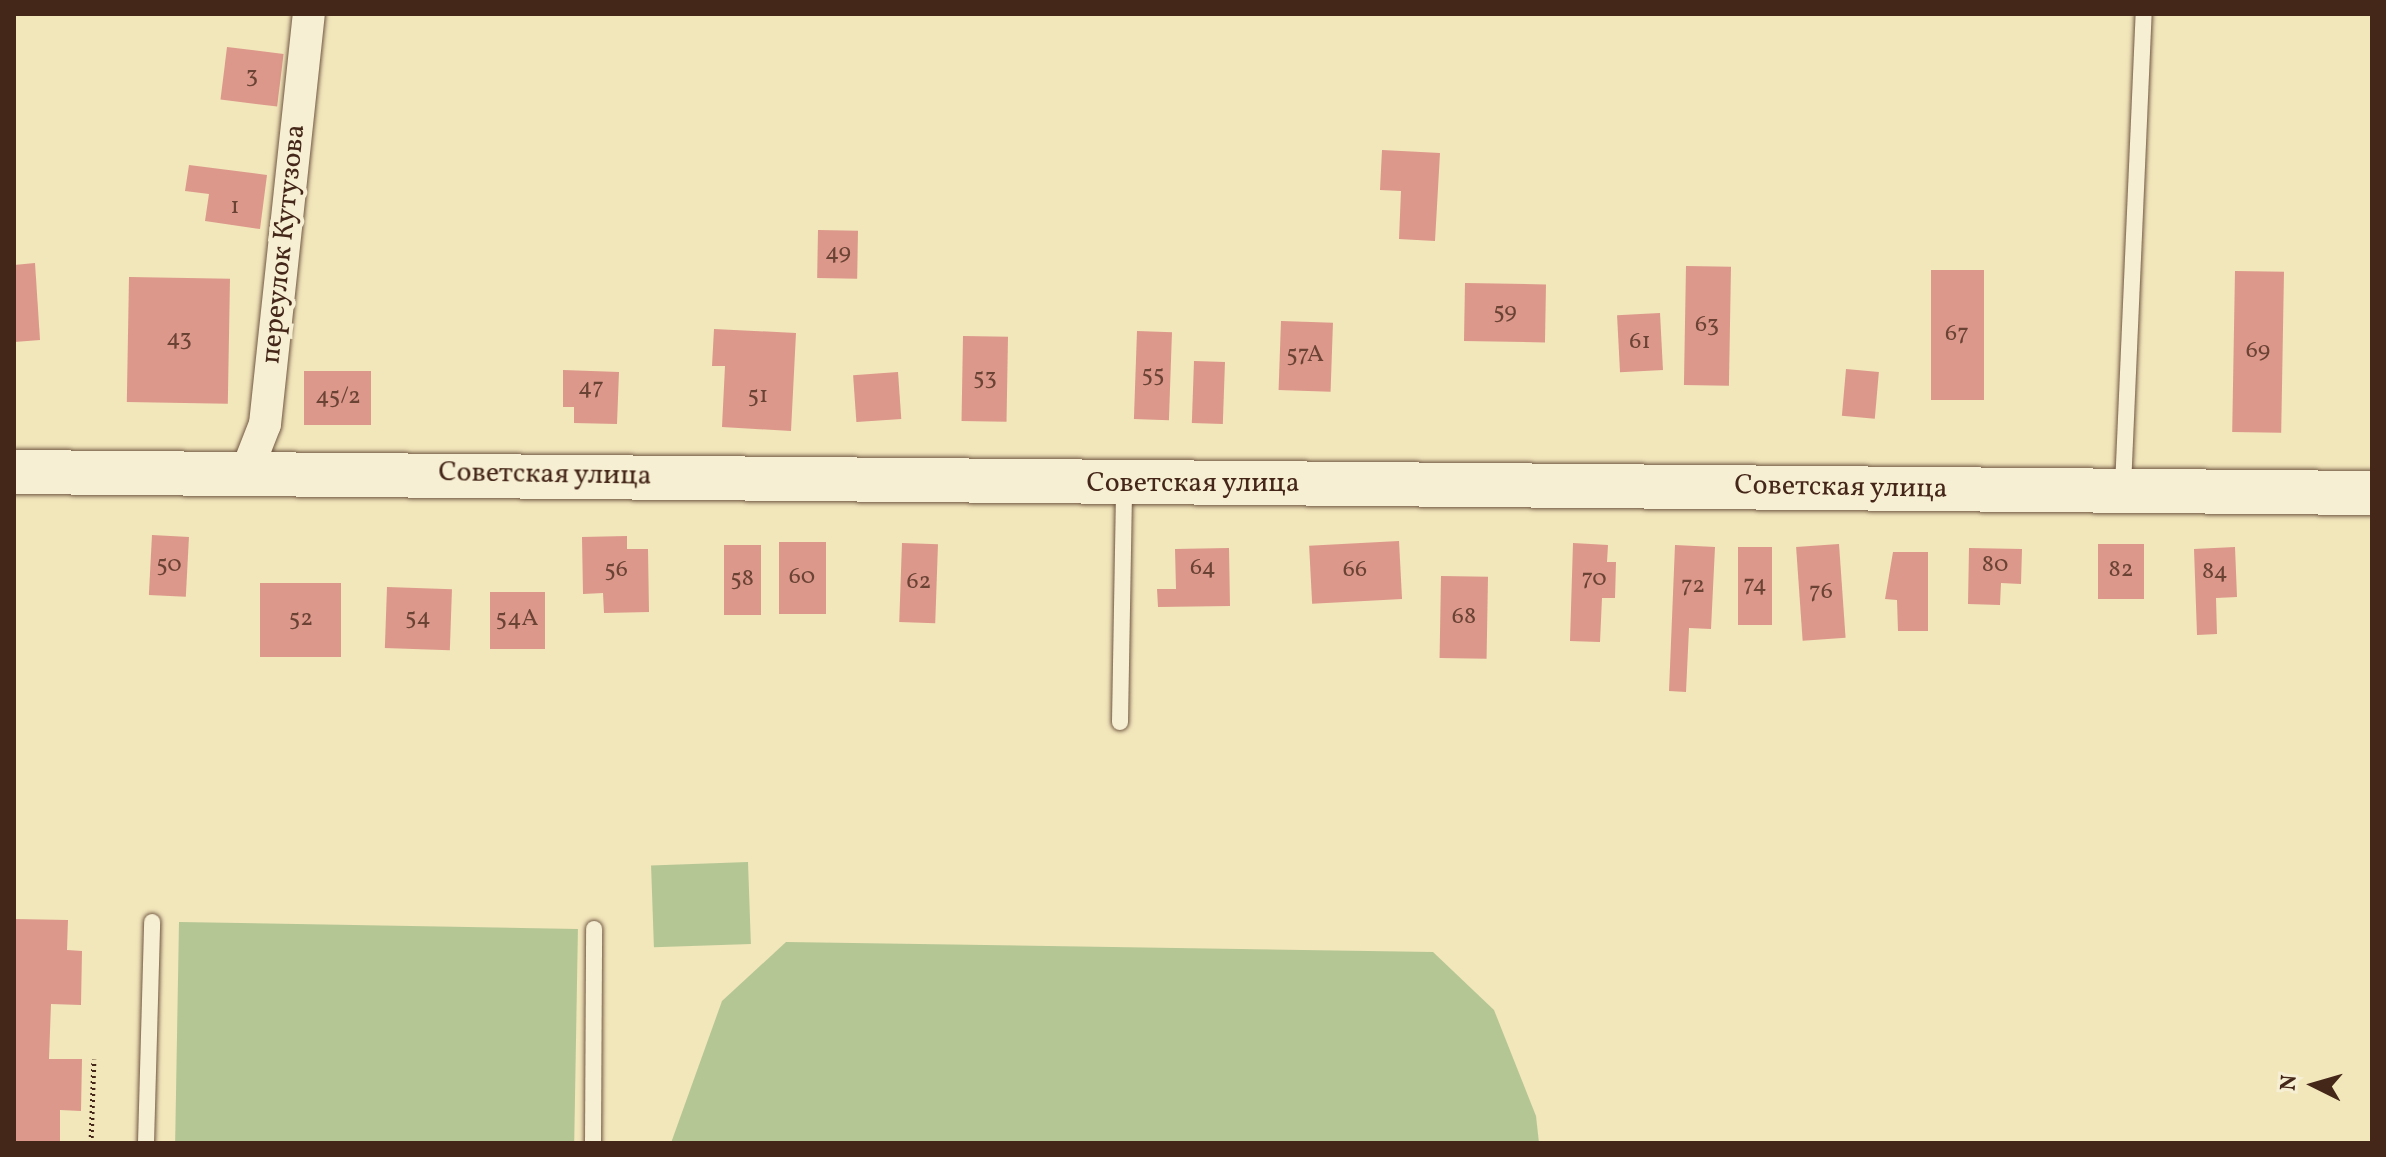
<!DOCTYPE html>
<meta charset="utf-8">
<style>
body{margin:0}
#map{position:relative;width:2386px;height:1157px;overflow:hidden;background:#f2e6bb;font-family:Vollkorn,serif}
div>[style]{position:absolute}
.green>*{inset:0;background:#b4c694;transform-origin:0 0}
.building>*{inset:0;background:#dc988a;transform-origin:0 0}
.path>*{height:5px;margin-top:-2.5px;transform-origin:0;background:repeating-linear-gradient(90deg,#452719 0 2px,transparent 0 6px)}
.roads{filter:drop-shadow(0 0 2px #705742) drop-shadow(0 0 2px #705742)}
.service>*{height:16px;margin:-8px;padding:0 8px;transform-origin:8px;border-radius:8px;background:#f7efd3}
.minor>*{height:32px;margin:-16px;padding:0 16px;transform-origin:16px;border-radius:16px;background:#f7efd3}
.secondary>*{height:44px;margin:-22px;padding:0 22px;transform-origin:22px;border-radius:22px;background:#f7efd3}
span{translate:-50% -50%;white-space:nowrap;text-align:center;line-height:1.15;-webkit-text-stroke:8px #f7efd3;paint-order:stroke}
.number-label{font-size:24px;color:#6b4335}
.number-label span{-webkit-text-stroke-width:0}
.street-label{font-size:28px;color:#452719}
.frame{position:absolute;inset:0;border:16px solid #452719;pointer-events:none}
.north{position:absolute;left:2274px;top:1045px;width:80px;height:80px;-webkit-text-stroke:6px #f7efd3;paint-order:stroke;rotate:275deg;font-size:22px;font-weight:700;line-height:32px;text-align:center;color:#452719}
.north::after{content:'';display:block;margin:auto;width:28px;height:36px;background:#452719;clip-path:polygon(50% 0,100% 100%,50% 72%,0 100%)}
</style>
<div id="map">
<div class="green">
<div style="left:748px;top:862px;width:82px;height:97px;rotate:88deg"></div>
<div style="left:179px;top:922px;width:399px;height:221px;rotate:1deg"></div>
<div style="clip-path:polygon(786px 942px,1433px 952px,1494px 1010px,1536px 1116px,1539px 1143px,671px 1143px,722px 1001px)"></div>
</div>
<div class="building">
<div style="left:227px;top:47px;width:57px;height:53px;rotate:7deg"></div>
<div style="clip-path:polygon(1382px 150px,1440px 153px,1435px 241px,1399px 239px,1401px 191px,1380px 190px)"></div>
<div style="clip-path:polygon(189px 165px,267px 175px,260px 229px,205px 221px,209px 194px,185px 191px)"></div>
<div style="left:818px;top:230px;width:40px;height:48px;rotate:1deg"></div>
<div style="clip-path:polygon(35px 263px,40px 340px,14px 342px,14px 265px)"></div>
<div style="left:1686px;top:266px;width:45px;height:119px;rotate:1deg"></div>
<div style="left:1931px;top:270px;width:53px;height:130px"></div>
<div style="left:2235px;top:271px;width:49px;height:161px;rotate:1deg"></div>
<div style="left:129px;top:277px;width:101px;height:125px;rotate:1deg"></div>
<div style="left:1465px;top:283px;width:81px;height:58px;rotate:1deg"></div>
<div style="left:1660px;top:313px;width:57px;height:43px;rotate:87deg"></div>
<div style="left:1281px;top:321px;width:52px;height:69px;rotate:2deg"></div>
<div style="clip-path:polygon(714px 329px,796px 333px,791px 431px,722px 427px,725px 366px,712px 366px)"></div>
<div style="left:1137px;top:331px;width:35px;height:88px;rotate:2deg"></div>
<div style="left:963px;top:336px;width:45px;height:85px;rotate:1deg"></div>
<div style="left:1194px;top:361px;width:31px;height:62px;rotate:2deg"></div>
<div style="left:1846px;top:369px;width:33px;height:47px;rotate:5deg"></div>
<div style="clip-path:polygon(563px 370px,619px 372px,617px 424px,574px 423px,574px 407px,563px 407px)"></div>
<div style="left:304px;top:371px;width:67px;height:54px"></div>
<div style="left:898px;top:372px;width:47px;height:45px;rotate:86deg"></div>
<div style="left:152px;top:535px;width:37px;height:60px;rotate:3deg"></div>
<div style="clip-path:polygon(627px 536px,627px 549px,648px 549px,649px 612px,604px 613px,603px 593px,583px 594px,582px 537px)"></div>
<div style="left:1399px;top:541px;width:58px;height:90px;rotate:87deg"></div>
<div style="left:779px;top:542px;width:47px;height:72px"></div>
<div style="left:902px;top:543px;width:36px;height:79px;rotate:2deg"></div>
<div style="clip-path:polygon(1573px 543px,1608px 545px,1607px 562px,1616px 562px,1615px 598px,1602px 598px,1600px 642px,1570px 641px)"></div>
<div style="left:1839px;top:544px;width:94px;height:43px;rotate:86deg"></div>
<div style="left:2098px;top:544px;width:46px;height:55px"></div>
<div style="left:724px;top:545px;width:37px;height:70px"></div>
<div style="clip-path:polygon(1675px 545px,1715px 547px,1711px 629px,1689px 628px,1686px 692px,1669px 691px)"></div>
<div style="left:1738px;top:547px;width:34px;height:78px"></div>
<div style="clip-path:polygon(2235px 547px,2237px 597px,2216px 598px,2217px 634px,2197px 635px,2194px 549px)"></div>
<div style="clip-path:polygon(1229px 548px,1230px 606px,1158px 607px,1157px 589px,1176px 589px,1175px 549px)"></div>
<div style="clip-path:polygon(1969px 548px,2022px 549px,2021px 584px,2001px 583px,2000px 605px,1968px 604px)"></div>
<div style="clip-path:polygon(1893px 552px,1928px 552px,1928px 631px,1898px 631px,1897px 600px,1885px 599px)"></div>
<div style="left:1441px;top:576px;width:47px;height:82px;rotate:1deg"></div>
<div style="left:341px;top:583px;width:74px;height:81px;rotate:90deg"></div>
<div style="left:387px;top:587px;width:65px;height:61px;rotate:2deg"></div>
<div style="left:490px;top:592px;width:55px;height:57px"></div>
<div style="clip-path:polygon(14px 919px,68px 920px,67px 950px,82px 951px,81px 1005px,51px 1004px,49px 1059px,82px 1059px,81px 1111px,60px 1110px,60px 1141px,14px 1141px)"></div>
</div>
<div class="path">
<div style="left:91px;top:1143px;width:84px;rotate:-88deg"></div>
</div>
<div class="roads">
<div class="service">
<div style="left:2123px;top:487px;width:473px;rotate:-87.5deg"></div>
<div style="left:1120px;top:722px;width:238px;rotate:-89deg"></div>
<div style="left:146px;top:1143px;width:221px;rotate:-88.4deg"></div>
<div style="left:593px;top:1143px;width:214px;rotate:-89.7deg"></div>
</div>
<div class="minor">
<div style="left:247px;top:470px;width:49px;rotate:-68.6deg"></div>
<div style="left:265px;top:424px;width:412px;rotate:-83.9deg"></div>
</div>
<div class="secondary">
<div style="left:14px;top:472px;width:2358px;rotate:0.51deg"></div>
</div>
</div>
<div class="number-label">
<span style="left:252px;top:77px">3</span>
<span style="left:235px;top:208px">1</span>
<span style="left:838px;top:254px">49</span>
<span style="left:1505px;top:313px">59</span>
<span style="left:1707px;top:326px">63</span>
<span style="left:1957px;top:335px">67</span>
<span style="left:179px;top:340px">43</span>
<span style="left:1640px;top:343px">61</span>
<span style="left:2258px;top:352px">69</span>
<span style="left:1305px;top:356px">57А</span>
<span style="left:1153px;top:376px">55</span>
<span style="left:985px;top:379px">53</span>
<span style="left:591px;top:389px">47</span>
<span style="left:758px;top:397px">51</span>
<span style="left:338px;top:398px">45/2</span>
<span style="left:169px;top:566px">50</span>
<span style="left:1995px;top:566px">80</span>
<span style="left:1203px;top:569px">64</span>
<span style="left:616px;top:571px">56</span>
<span style="left:1355px;top:571px">66</span>
<span style="left:2121px;top:571px">82</span>
<span style="left:2215px;top:573px">84</span>
<span style="left:802px;top:578px">60</span>
<span style="left:742px;top:580px">58</span>
<span style="left:1594px;top:580px">70</span>
<span style="left:919px;top:583px">62</span>
<span style="left:1755px;top:586px">74</span>
<span style="left:1693px;top:587px">72</span>
<span style="left:1821px;top:593px">76</span>
<span style="left:1464px;top:618px">68</span>
<span style="left:418px;top:619px">54</span>
<span style="left:301px;top:620px">52</span>
<span style="left:517px;top:620px">54А</span>
</div>
<div class="street-label">
<span style="left:284px;top:244px;rotate:-84deg">переулок Кутузова</span>
<span style="left:545px;top:475px;rotate:1deg">Советская улица</span>
<span style="left:1193px;top:484px">Советская улица</span>
<span style="left:1841px;top:488px;rotate:1deg">Советская улица</span>
</div>
<div class="frame"></div>
<div class="north">N</div>
</div>
